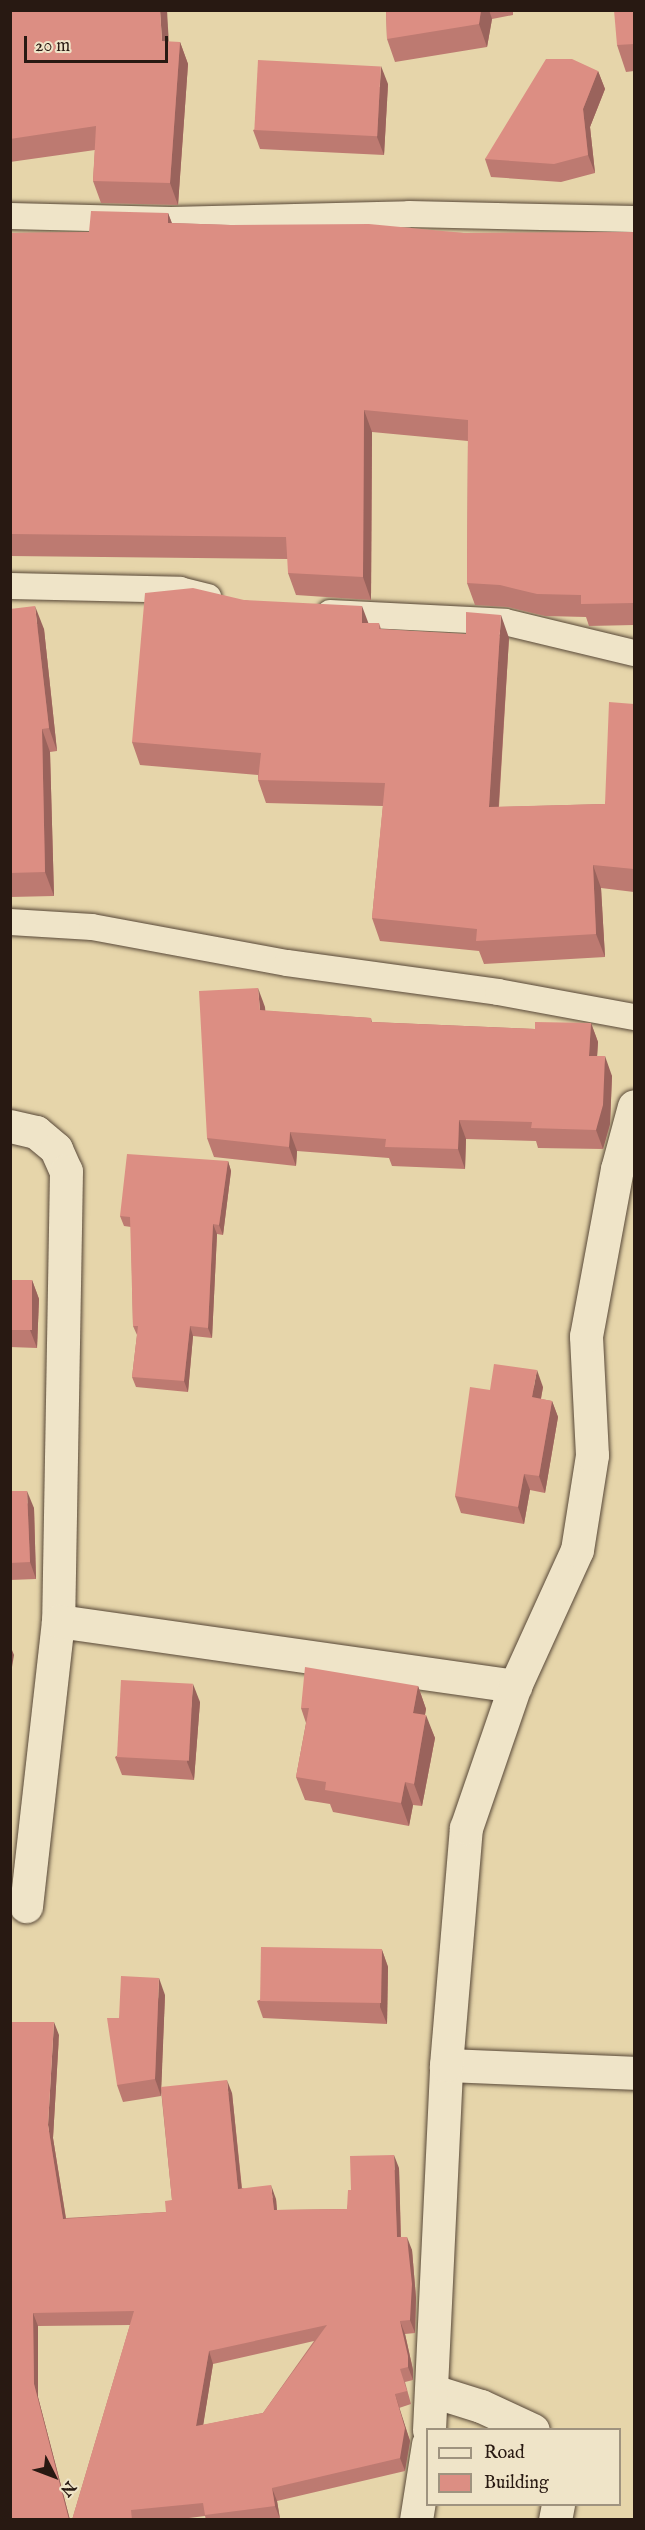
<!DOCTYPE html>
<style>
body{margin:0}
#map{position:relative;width:645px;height:2530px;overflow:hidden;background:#e6d5aa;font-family:"IM FELL English",serif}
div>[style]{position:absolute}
.roads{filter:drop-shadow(0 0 2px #584838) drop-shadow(0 0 2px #584838)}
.lane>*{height:26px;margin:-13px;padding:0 13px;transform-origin:13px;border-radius:13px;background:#efe4c8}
.street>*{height:33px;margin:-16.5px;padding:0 16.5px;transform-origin:16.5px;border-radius:16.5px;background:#efe4c8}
.wall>*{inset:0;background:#bd7a71}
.shaded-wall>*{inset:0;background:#9a635c}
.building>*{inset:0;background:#dc8e83;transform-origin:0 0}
span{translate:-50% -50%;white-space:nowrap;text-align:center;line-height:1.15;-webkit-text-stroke:6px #efe4c8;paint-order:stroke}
.frame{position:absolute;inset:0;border:12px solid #281912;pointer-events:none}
.legend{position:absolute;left:426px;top:2428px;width:195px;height:78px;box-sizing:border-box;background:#efe4c8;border:2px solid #9f937f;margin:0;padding:8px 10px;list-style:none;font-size:18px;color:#281912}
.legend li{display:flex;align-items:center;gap:12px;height:30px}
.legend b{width:30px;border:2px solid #9f937f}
.north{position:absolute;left:24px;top:2446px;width:60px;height:60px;-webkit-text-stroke:4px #efe4c8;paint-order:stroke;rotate:132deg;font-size:16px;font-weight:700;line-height:24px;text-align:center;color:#281912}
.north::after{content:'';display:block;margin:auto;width:21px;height:27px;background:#281912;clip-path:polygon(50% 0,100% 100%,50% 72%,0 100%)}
.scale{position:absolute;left:24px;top:36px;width:144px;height:27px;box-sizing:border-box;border:3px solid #281912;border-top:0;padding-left:8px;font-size:18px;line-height:21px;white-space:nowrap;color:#281912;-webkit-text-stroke:4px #efe4c8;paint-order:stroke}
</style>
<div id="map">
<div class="roads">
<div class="lane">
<div style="left:10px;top:216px;width:161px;rotate:1.4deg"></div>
<div style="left:171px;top:220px;width:238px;rotate:-1.4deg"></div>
<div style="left:409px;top:214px;width:225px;rotate:1.3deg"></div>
<div style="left:10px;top:586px;width:170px;rotate:1.3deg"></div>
<div style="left:180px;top:590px;width:29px;rotate:14deg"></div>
<div style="left:330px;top:613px;width:175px;rotate:2.9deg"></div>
<div style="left:505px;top:622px;width:133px;rotate:13.5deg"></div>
<div style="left:10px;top:922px;width:82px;rotate:3.5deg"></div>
<div style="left:92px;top:927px;width:198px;rotate:10.5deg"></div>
<div style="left:287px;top:963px;width:213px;rotate:7.8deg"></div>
<div style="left:498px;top:992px;width:138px;rotate:10.4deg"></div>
</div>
<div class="street">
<div style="left:10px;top:1126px;width:27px;rotate:13deg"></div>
<div style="left:36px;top:1132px;width:26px;rotate:40deg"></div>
<div style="left:56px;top:1149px;width:24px;rotate:66deg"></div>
<div style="left:66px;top:1171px;width:450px;rotate:91deg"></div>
<div style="left:58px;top:1621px;width:287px;rotate:96.4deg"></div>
<div style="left:58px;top:1621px;width:462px;rotate:8.1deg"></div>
<div style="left:446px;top:2065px;width:188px;rotate:2.4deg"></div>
<div style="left:433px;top:2391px;width:50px;rotate:17.4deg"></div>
<div style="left:481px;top:2406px;width:57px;rotate:24.8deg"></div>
<div style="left:429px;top:2430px;width:365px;rotate:-87.3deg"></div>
<div style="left:446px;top:2065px;width:238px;rotate:-85.2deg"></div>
<div style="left:466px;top:1828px;width:150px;rotate:-71deg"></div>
<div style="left:515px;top:1686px;width:149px;rotate:-65.5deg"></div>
<div style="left:577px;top:1550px;width:96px;rotate:-81deg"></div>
<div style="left:592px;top:1455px;width:119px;rotate:-92.9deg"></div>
<div style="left:586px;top:1336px;width:170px;rotate:-79.5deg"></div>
<div style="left:617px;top:1169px;width:65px;rotate:-74.9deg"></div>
<div style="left:416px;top:2520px;width:77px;rotate:-81deg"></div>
<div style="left:555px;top:2520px;width:16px;rotate:-79deg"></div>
</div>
</div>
<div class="wall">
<div style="clip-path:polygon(10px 10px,169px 42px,180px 42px,188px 64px,178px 205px,101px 203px,93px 181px,95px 150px,10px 162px)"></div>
<div style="clip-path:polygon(386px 10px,513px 10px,513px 15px,492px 19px,487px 47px,395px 62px,387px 39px)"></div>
<div style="clip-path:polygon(634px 10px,634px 71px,626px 72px,617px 45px)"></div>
<div style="clip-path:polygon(598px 71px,605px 89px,590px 127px,595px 173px,561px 182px,491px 177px,485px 159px)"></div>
<div style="clip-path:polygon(388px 84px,384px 155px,260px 149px,253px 130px)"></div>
<div style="clip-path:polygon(168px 213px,172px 223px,464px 233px,634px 232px,634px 625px,589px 626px,586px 617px,545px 616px,508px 607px,475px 605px,467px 583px,468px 441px,372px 432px,371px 600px,296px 595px,288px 573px,288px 559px,10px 556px,10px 233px,89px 232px)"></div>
<div style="clip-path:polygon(244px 600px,368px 623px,379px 623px,381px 629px,509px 638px,499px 807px,605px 804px,634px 704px,634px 892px,601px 888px,605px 957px,484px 964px,479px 951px,380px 941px,372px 918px,383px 806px,266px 803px,258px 780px,258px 775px,140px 765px,132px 742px)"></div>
<div style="clip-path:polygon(10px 609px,44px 629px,57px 751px,50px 752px,54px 896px,10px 897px)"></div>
<div style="clip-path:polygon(265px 1007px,265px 1011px,371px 1018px,372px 1022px,535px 1029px,591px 1023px,598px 1042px,597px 1056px,612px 1076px,610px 1124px,603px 1149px,538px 1148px,536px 1141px,466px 1139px,465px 1169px,392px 1166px,389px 1158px,297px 1151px,296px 1166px,214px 1157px,207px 1138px)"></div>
<div style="clip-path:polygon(228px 1161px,231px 1171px,223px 1235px,217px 1234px,212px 1338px,193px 1336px,188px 1392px,136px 1387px,132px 1377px,137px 1335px,133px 1326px,131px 1227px,124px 1226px,120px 1216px)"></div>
<div style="clip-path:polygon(10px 1280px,32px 1280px,39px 1299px,37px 1348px,10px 1347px)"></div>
<div style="clip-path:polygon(543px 1387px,541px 1399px,552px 1401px,558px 1417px,545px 1493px,530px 1490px,524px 1524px,461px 1513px,455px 1496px,490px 1390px)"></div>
<div style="clip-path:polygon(10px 1491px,34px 1508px,36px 1579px,10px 1580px)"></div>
<div style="clip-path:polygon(418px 1686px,426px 1709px,425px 1715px,435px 1738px,422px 1806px,413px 1805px,409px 1826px,333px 1812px,330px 1804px,305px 1800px,296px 1777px,306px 1723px,301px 1708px)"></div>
<div style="clip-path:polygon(200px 1702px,194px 1780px,122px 1775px,115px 1757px)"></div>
<div style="clip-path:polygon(382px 1950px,388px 1967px,387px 2024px,263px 2018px,257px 2001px)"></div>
<div style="clip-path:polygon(evenodd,165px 1995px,161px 2087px,232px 2093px,242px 2188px,276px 2199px,277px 2210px,347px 2209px,351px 2190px,399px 2168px,401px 2237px,412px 2250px,416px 2298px,415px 2333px,405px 2334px,413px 2370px,413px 2380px,405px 2382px,411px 2404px,399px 2408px,410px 2441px,405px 2471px,277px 2501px,280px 2519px,206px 2520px,205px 2516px,173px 2520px,72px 2520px,130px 2325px,38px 2326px,38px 2397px,70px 2520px,10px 2520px,59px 2035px,53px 2138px,66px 2218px,166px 2212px,172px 2200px,161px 2090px,161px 2096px,123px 2102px,117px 2085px,119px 2018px,165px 1995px,314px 2341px,263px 2413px,203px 2425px,213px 2364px,314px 2341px)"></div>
</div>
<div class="shaded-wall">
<div style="clip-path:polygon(160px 10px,167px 10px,170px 63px,162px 41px)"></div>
<div style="clip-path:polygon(481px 10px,489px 10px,492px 19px,487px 47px,479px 24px)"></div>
<div style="clip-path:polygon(180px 42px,188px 64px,178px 205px,170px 183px)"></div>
<div style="clip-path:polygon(381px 66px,388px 84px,384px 155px,377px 137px)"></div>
<div style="clip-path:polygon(598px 71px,605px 89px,590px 127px,595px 173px,588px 155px,583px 109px)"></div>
<div style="clip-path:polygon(168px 213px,176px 235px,168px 223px)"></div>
<div style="clip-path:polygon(364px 410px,372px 432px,371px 600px,363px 577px)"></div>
<div style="clip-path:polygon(35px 606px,44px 629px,57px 751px,49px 728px)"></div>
<div style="clip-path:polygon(362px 606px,371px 630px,362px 623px)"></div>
<div style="clip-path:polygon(501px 615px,509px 638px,497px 831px,489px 807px)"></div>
<div style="clip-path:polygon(42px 729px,50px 752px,54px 896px,45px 872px)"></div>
<div style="clip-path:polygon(593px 865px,601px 888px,605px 957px,596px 934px)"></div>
<div style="clip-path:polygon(258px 988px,265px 1007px,267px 1029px,260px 1010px)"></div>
<div style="clip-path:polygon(591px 1023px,598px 1042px,596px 1075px,589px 1056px)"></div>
<div style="clip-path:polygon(605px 1056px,612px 1076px,610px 1124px,603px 1149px,596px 1130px)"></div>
<div style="clip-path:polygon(459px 1120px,466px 1139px,465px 1169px,458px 1149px)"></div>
<div style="clip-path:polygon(290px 1132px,297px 1151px,296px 1166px,289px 1147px)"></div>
<div style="clip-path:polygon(228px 1161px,231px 1171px,223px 1235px,219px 1225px)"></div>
<div style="clip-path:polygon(213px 1224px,217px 1234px,212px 1338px,208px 1328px)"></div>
<div style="clip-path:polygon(32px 1280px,39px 1299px,37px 1348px,30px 1330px)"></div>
<div style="clip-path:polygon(190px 1326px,193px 1336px,188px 1392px,184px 1381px)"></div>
<div style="clip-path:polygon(537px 1370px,543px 1387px,538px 1414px,532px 1397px)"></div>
<div style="clip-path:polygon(552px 1401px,558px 1417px,545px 1493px,539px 1476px)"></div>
<div style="clip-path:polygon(524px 1474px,530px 1490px,524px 1524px,518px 1507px)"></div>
<div style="clip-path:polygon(27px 1491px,34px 1508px,36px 1579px,30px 1562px)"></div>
<div style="clip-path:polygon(10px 1645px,14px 1655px,10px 1679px)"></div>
<div style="clip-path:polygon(193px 1684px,200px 1702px,194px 1780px,187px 1762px)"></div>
<div style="clip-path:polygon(418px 1686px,426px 1709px,421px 1736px,413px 1713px)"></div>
<div style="clip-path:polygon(426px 1715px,435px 1738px,422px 1806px,414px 1784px)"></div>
<div style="clip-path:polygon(405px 1782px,413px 1805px,409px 1826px,401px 1803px)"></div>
<div style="clip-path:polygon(382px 1950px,388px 1967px,387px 2024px,380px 2007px)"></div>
<div style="clip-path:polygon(159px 1978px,165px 1995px,161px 2096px,155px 2079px)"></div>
<div style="clip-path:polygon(54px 2022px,59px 2035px,53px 2138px,68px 2232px,63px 2219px,48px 2125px)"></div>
<div style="clip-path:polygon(227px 2080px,232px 2093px,243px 2202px,238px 2189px)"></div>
<div style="clip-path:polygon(394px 2155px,399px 2168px,401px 2250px,397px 2237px)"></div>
<div style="clip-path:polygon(271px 2185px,276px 2199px,278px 2224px,274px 2210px)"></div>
<div style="clip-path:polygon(407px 2237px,412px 2250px,416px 2298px,415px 2333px,410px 2320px)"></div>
<div style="clip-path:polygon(33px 2313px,38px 2326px,38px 2397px,70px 2520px,69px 2520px,34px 2384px)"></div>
<div style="clip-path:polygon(400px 2321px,405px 2334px,413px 2370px,413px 2380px,408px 2367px)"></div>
<div style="clip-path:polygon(209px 2351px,213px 2364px,201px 2439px,196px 2426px)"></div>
<div style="clip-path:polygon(395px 2394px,410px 2441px,405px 2471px,400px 2458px)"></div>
<div style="clip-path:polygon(272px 2488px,277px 2501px,280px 2519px,275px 2506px)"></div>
</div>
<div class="building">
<div style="clip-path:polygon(10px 10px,160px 10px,162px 41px,180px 42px,170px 183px,93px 181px,96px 126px,10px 139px)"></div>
<div style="clip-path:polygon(386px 10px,481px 10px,479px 24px,387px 39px)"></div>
<div style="clip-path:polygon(614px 10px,634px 10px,634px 44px,617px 45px)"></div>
<div style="clip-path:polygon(546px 59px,572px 59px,598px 71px,583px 109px,588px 155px,554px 164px,485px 159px)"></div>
<div style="left:258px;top:60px;width:123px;height:70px;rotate:3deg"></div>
<div style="clip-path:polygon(91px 211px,168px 213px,168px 223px,231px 225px,369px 224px,464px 233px,634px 232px,634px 603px,581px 604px,581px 595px,537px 594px,500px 585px,467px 583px,468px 420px,364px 410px,363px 577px,288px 573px,286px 537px,10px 534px,10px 233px,89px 232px)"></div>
<div style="clip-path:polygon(193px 588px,244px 600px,362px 606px,362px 623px,379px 623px,379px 629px,466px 634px,466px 612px,501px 615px,489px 807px,605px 804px,609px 702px,634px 704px,634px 869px,593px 865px,596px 934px,476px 941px,477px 929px,372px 918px,385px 783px,258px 780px,261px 753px,132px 742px,145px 593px)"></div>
<div style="clip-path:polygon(35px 606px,49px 728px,42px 729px,45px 872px,10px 873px,10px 609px)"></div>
<div style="clip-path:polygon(258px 988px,260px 1010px,371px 1018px,371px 1022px,535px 1029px,535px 1022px,591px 1023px,589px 1056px,605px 1056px,603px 1105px,596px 1130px,531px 1128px,532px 1122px,459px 1120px,458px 1149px,385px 1147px,386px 1139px,290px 1132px,289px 1147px,207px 1138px,199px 991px)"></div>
<div style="clip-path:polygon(127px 1154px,228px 1161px,219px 1225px,213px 1224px,208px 1328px,190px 1326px,184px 1381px,132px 1377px,138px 1326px,133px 1326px,130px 1217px,120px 1216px)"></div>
<div style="left:10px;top:1280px;width:22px;height:50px"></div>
<div style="clip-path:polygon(494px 1364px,537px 1370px,532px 1397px,552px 1401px,539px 1476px,524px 1474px,518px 1507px,455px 1496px,470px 1387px,490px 1390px)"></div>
<div style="clip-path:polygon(10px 1491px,27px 1491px,30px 1562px,10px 1563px)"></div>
<div style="clip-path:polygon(305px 1667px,418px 1686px,413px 1713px,426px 1715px,414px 1784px,405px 1782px,401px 1803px,325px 1790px,326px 1782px,296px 1777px,309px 1708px,301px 1708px)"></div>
<div style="left:121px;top:1680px;width:72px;height:77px;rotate:3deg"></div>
<div style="left:261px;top:1947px;width:121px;height:54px;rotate:1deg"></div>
<div style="clip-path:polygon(121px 1976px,159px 1978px,155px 2079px,117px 2085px,107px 2018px,119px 2018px)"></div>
<div style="clip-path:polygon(evenodd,10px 2022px,54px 2022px,48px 2125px,63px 2219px,166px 2212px,165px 2201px,172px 2200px,161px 2087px,227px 2080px,238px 2189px,271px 2185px,274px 2210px,347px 2209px,348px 2190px,351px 2190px,350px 2156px,394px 2155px,397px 2237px,407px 2237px,412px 2284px,410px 2320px,400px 2321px,408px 2356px,408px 2367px,400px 2369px,407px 2391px,395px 2394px,405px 2428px,400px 2458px,272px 2488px,275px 2506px,205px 2515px,203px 2503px,131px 2510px,132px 2520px,72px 2520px,134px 2311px,33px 2313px,34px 2384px,69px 2520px,10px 2520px,10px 2022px,327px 2325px,263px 2413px,196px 2426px,209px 2351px,327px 2325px)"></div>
</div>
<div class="frame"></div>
<ul class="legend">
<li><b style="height:8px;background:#efe4c8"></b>Road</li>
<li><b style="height:16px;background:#dc8e83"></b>Building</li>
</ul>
<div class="north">N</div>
<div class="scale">20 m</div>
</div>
